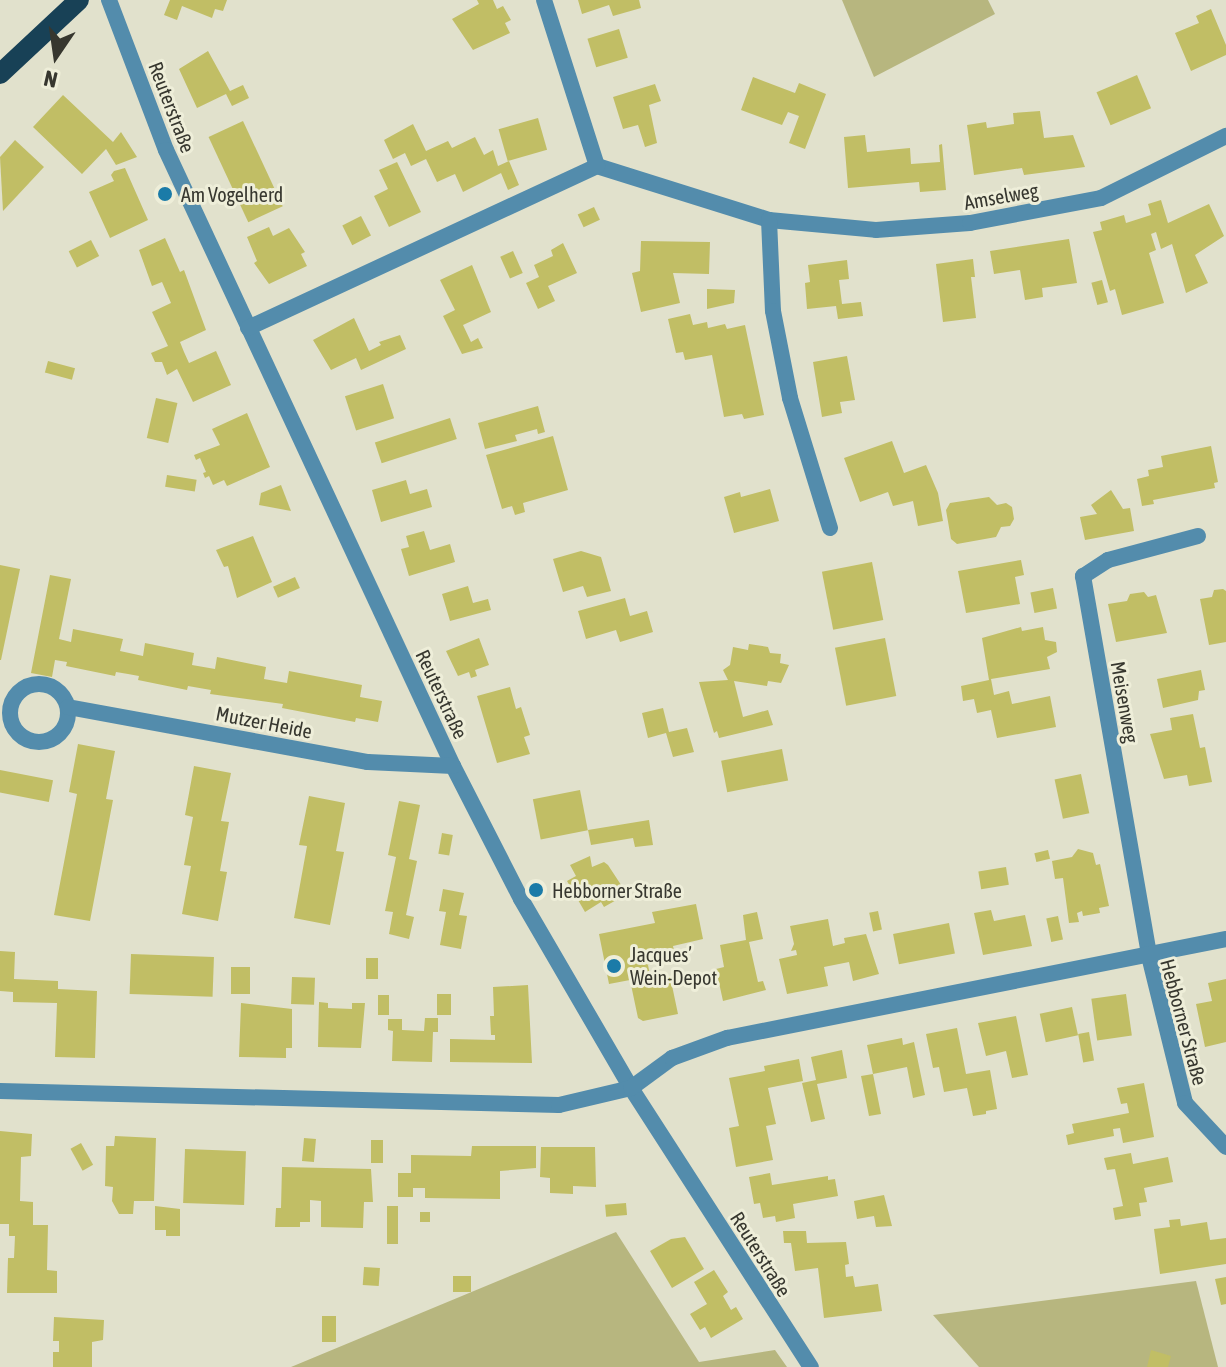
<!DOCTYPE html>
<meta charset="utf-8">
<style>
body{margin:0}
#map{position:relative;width:1226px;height:1367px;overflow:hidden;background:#e1e1cc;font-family:"Asap Condensed",sans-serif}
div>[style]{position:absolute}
.green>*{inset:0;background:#b7b67f}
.building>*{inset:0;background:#c1be65;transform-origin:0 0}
.street>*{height:16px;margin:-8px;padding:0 8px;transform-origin:8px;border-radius:8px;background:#538cac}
.street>.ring{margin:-8px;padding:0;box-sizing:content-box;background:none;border:16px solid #538cac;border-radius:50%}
.primary>*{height:20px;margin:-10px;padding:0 10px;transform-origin:10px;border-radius:10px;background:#184156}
.dots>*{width:22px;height:22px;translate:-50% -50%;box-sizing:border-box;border:4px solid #eeeed9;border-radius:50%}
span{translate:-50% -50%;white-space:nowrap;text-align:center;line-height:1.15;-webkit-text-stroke:6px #eeeed9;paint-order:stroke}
.street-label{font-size:20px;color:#37372f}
.poi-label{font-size:20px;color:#37372f}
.left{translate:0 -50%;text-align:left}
.north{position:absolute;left:16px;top:16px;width:80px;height:80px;-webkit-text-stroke:6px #eeeed9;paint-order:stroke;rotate:193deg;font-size:22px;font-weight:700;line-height:32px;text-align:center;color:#37372f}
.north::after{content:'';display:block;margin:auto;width:28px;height:36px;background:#37372f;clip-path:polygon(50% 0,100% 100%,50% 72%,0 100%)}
</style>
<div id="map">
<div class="green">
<div style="clip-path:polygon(842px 0,988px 0,995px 14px,874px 77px)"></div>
<div style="clip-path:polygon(616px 1232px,699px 1362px,775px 1350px,787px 1367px,291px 1367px)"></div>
<div style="clip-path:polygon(1196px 1281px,1218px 1367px,979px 1367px,933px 1315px)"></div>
</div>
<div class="building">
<div style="clip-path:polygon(170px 0,227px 0,223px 11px,215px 9px,212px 18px,182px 6px,177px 20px,164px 15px)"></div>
<div style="clip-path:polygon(477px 0,493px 0,497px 9px,503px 6px,511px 20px,505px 23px,510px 33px,473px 50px,452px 19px,479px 4px)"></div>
<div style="clip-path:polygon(578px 0,639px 0,641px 8px,613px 16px,609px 5px,582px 14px)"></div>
<div style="clip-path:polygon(1211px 9px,1226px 45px,1226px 55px,1191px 71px,1175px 33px,1199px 23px,1196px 16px)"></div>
<div style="left:619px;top:29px;width:30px;height:33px;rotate:73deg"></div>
<div style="clip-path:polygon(208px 51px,230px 91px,243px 85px,249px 98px,232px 106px,226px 94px,197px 108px,179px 69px)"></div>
<div style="left:1137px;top:75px;width:36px;height:44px;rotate:67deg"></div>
<div style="clip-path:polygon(753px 77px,795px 93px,799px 83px,826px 94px,805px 149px,789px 143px,799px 116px,788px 112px,782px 125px,741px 110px)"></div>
<div style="clip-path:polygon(655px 84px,661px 101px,649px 105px,657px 143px,645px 147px,638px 125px,623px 129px,613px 97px)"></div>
<div style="clip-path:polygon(63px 95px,113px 142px,121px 132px,137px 157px,116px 165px,106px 149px,82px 174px,33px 127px)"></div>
<div style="clip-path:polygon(1040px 111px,1044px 138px,1073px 135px,1085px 167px,1024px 175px,1022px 168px,974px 175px,967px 125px,986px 122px,987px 128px,1014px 124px,1013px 113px)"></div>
<div style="left:538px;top:118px;width:33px;height:41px;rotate:74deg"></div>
<div style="left:243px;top:121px;width:94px;height:38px;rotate:65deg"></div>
<div style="clip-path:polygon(413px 124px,426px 151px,448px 141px,452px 148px,475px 137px,484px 155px,493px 150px,498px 166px,509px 161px,519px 185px,508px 190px,501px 173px,463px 192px,455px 174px,437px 182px,426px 159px,411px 166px,405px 153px,393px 159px,384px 140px)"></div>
<div style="clip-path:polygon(865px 135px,867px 152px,910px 148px,911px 164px,940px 162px,939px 145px,942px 144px,946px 190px,920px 192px,919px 182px,848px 188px,844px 137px)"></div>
<div style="clip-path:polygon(15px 140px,44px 167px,3px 211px,0 157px)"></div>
<div style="clip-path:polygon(397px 162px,421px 212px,389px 227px,374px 196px,388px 189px,379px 170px)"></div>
<div style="clip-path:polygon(125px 168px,148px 220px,110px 238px,89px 192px,114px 181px,111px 175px,114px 171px)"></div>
<div style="clip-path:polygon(1161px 200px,1168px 223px,1209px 204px,1224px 236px,1195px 255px,1208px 283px,1186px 293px,1172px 244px,1161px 249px,1156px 232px,1151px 234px,1156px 250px,1149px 253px,1164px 303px,1122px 315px,1115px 289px,1110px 291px,1093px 232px,1102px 230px,1100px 222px,1124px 215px,1126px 223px,1151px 215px,1148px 204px)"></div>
<div style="left:594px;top:207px;width:14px;height:18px;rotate:65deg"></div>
<div style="left:361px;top:216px;width:22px;height:21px;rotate:63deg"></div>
<div style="clip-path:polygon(269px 227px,273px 236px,289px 228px,305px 252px,301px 254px,307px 266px,269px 284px,254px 263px,257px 261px,247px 237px)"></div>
<div style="clip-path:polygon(165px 238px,180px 272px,184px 270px,206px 330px,180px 342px,184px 352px,189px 363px,216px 351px,231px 385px,193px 402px,177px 369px,167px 375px,162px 362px,155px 362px,151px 353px,168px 346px,152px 312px,171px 303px,162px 282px,152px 286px,139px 250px)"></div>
<div style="clip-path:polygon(1069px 239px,1077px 283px,1042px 288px,1043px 297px,1025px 300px,1020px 270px,994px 274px,990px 251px)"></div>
<div style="left:91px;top:240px;width:18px;height:25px;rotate:63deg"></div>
<div style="clip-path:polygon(641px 241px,710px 242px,709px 274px,673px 273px,680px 303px,641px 312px,632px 273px,640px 271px)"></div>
<div style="clip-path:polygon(563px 243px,577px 273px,548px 286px,555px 301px,538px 309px,526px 283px,539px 277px,534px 265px,553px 256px,551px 250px)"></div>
<div style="left:513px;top:251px;width:24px;height:14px;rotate:66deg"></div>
<div style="clip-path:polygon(973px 259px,975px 277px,971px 277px,976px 318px,943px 322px,936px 264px)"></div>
<div style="clip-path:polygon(847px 260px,849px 279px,839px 280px,842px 304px,861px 302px,863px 316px,838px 319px,836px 306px,807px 309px,805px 283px,810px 282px,808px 265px)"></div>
<div style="clip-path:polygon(472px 265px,491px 312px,463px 325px,471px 342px,478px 338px,483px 348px,462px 354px,443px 316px,455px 310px,440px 280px)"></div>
<div style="left:1102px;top:280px;width:23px;height:11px;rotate:75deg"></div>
<div style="clip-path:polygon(707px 289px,735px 290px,734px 303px,707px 309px)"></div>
<div style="clip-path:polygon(690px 314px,693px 325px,707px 322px,708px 328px,725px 324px,727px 329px,745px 325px,764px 415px,744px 419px,742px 414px,724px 417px,712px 355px,685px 360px,683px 352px,676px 353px,668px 319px)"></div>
<div style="clip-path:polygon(354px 318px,369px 351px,381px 345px,379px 342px,400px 335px,406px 349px,361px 370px,356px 358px,331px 370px,313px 340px)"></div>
<div style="clip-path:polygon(847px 356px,855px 400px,840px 402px,842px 413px,822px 417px,813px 362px)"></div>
<div style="left:48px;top:361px;width:28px;height:12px;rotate:15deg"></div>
<div style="left:383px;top:384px;width:36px;height:40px;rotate:72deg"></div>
<div style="left:156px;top:398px;width:22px;height:41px;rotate:13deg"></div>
<div style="clip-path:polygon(538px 406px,545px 432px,538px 434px,537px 429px,515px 435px,517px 441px,485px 449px,478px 423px)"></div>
<div style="clip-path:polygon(247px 413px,270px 467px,227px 486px,224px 480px,213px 485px,209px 476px,205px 478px,203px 473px,206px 472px,200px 458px,196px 460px,194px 455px,220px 445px,212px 429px)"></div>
<div style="left:450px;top:418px;width:22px;height:79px;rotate:72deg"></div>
<div style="clip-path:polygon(553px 436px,568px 490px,523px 503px,525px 512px,515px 515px,512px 506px,502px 509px,486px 455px)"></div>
<div style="clip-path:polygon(892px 441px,904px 473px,926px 465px,938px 493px,943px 521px,918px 526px,913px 501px,893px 506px,888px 492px,860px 502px,844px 458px)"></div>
<div style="clip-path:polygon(1211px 446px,1218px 482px,1214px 483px,1215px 488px,1153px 500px,1154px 504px,1142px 506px,1137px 479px,1149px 476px,1148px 470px,1163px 467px,1161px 456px)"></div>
<div style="left:167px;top:475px;width:30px;height:12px;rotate:9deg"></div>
<div style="clip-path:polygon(406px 480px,410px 494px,427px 489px,432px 507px,381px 522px,372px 490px)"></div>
<div style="clip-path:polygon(281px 485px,291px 511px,259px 505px,261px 493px)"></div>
<div style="clip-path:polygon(770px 489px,779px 521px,734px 533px,724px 497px,740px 492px,741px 497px)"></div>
<div style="clip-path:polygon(1111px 490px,1123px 509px,1130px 508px,1134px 531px,1085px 540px,1080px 517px,1097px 514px,1091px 505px)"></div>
<div style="clip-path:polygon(989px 497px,997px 505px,1006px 503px,1012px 507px,1014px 519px,1010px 526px,1001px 527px,996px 537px,957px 544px,951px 539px,946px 510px,950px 503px)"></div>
<div style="clip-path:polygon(424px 531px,430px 550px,450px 544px,455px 562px,409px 576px,401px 549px,409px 547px,406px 536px)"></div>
<div style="clip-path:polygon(253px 536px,272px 582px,237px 598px,228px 566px,224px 567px,216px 550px)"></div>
<div style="clip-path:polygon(581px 551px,601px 557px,611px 591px,587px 597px,583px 586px,563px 592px,553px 559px)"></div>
<div style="clip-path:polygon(1021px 560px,1024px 575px,1015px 577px,1020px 604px,966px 613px,958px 571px)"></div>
<div style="left:872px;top:562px;width:59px;height:51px;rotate:79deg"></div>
<div style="clip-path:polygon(0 565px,20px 569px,1px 660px,0 660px)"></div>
<div style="clip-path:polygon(50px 575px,71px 579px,59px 639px,71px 642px,73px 629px,123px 639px,120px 651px,143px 656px,145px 643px,194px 653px,192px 665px,215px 669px,217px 657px,266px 667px,264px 679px,287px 683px,289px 671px,362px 685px,360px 697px,382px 701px,378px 722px,356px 718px,355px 722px,282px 708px,283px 704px,210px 694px,211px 690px,188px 686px,187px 690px,138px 680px,139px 676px,128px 674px,116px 672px,115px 676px,66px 666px,67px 662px,55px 660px,52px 677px,31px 673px)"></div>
<div style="left:295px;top:577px;width:12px;height:24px;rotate:66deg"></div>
<div style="clip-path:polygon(468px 586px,473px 603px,488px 599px,491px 610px,450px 621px,442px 594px)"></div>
<div style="left:1053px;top:588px;width:21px;height:23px;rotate:79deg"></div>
<div style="clip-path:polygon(1223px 589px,1226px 591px,1226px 642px,1209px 645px,1200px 599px,1212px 597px,1214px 590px)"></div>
<div style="clip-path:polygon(1144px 592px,1148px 597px,1156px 595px,1167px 633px,1116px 642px,1108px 604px,1127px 601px,1130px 594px)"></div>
<div style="clip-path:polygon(625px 598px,630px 616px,647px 611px,653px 632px,620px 642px,616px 630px,586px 639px,578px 611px)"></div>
<div style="clip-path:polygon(1021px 627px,1022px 631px,1043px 627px,1045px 640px,1056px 642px,1057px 652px,1047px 657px,1050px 669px,991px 679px,994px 695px,1009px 691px,1012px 704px,1050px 696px,1056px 727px,997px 738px,991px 710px,977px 713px,974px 699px,963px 701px,961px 686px,989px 680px,982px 638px)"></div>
<div style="clip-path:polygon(479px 638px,489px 665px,475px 670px,477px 676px,471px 678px,469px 672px,458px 676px,446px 651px)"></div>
<div style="left:885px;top:638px;width:59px;height:51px;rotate:79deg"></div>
<div style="clip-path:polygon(749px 644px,768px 647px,770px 653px,781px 654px,780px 663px,789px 665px,781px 683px,768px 681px,767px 686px,734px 681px,743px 717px,768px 710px,773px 725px,719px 738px,717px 731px,714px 733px,699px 682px,728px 680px,723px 670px,730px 665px,733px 647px,748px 650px)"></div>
<div style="clip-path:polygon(1201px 670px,1205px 690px,1199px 691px,1198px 700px,1163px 708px,1157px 679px)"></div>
<div style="clip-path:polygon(510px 687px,516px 709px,521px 707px,530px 735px,524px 737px,530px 754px,497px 763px,477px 696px)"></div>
<div style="clip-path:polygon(663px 708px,669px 732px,687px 728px,694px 752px,673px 757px,666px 733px,648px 738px,642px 713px)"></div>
<div style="clip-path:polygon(1193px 714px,1200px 748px,1205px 747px,1212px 782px,1189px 786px,1187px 775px,1164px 779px,1150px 734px,1172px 730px,1170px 718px)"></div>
<div style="clip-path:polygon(78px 744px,115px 751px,106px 799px,113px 800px,90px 921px,54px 915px,77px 794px,69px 792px)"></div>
<div style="left:782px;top:749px;width:32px;height:62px;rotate:79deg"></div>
<div style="clip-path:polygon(194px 766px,231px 773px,221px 821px,229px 822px,220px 871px,227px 872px,218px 921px,182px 914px,191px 866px,184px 865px,193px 817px,185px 815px)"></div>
<div style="left:0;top:770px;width:54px;height:22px;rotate:11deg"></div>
<div style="left:1081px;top:774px;width:40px;height:27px;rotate:78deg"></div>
<div style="left:580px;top:790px;width:41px;height:48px;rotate:79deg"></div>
<div style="clip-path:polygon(309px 796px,345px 803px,336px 851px,344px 852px,330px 925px,294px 918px,307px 846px,299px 845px)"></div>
<div style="clip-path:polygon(399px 801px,420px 805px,409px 859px,417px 861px,406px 915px,414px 917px,409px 939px,389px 934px,393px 912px,385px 911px,396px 857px,388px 855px)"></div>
<div style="clip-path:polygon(649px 820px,653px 845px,635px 847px,633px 838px,591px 845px,588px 830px)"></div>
<div style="left:442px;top:833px;width:11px;height:21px;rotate:10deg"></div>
<div style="clip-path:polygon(1078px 849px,1093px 853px,1096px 865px,1100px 864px,1109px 906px,1099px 908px,1100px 913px,1083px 916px,1082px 911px,1077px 913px,1079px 922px,1069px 923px,1063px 878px,1055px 879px,1052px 861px,1072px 857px)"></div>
<div style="left:1048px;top:850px;width:9px;height:14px;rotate:77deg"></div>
<div style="clip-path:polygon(590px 856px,592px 867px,604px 862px,608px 865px,627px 894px,604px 907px,601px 902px,585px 912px,567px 881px,576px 876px,570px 865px)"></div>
<div style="left:1006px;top:867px;width:18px;height:28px;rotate:81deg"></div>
<div style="clip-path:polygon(443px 889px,464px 893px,459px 915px,467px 916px,461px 949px,440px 945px,446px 912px,439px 911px)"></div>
<div style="clip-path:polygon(696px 904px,703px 939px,673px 946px,676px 960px,648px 965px,651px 980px,670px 976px,678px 1014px,643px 1021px,638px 1018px,630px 980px,609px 984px,599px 934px,655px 923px,652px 912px)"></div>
<div style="clip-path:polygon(991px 910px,994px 921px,1025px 915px,1032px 946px,983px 955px,974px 913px)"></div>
<div style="left:878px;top:911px;width:19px;height:9px;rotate:78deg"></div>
<div style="clip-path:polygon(757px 912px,763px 939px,749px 942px,758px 982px,763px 981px,766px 990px,723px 1001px,716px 969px,724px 967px,720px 945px,746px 940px,743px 915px)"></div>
<div style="left:1058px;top:916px;width:24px;height:12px;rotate:78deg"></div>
<div style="clip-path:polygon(828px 919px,833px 946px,845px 943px,844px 938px,866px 934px,879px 974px,853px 981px,849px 962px,824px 967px,828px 986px,787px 994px,779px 959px,797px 955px,796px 950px,791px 951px,794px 944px,790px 926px)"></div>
<div style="left:949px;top:923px;width:31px;height:57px;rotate:79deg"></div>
<div style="clip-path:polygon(0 951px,15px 952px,14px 979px,58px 981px,58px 989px,97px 991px,95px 1058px,55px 1057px,57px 1003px,13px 1002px,13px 992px,0 991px)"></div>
<div style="left:131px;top:954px;width:83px;height:40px;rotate:2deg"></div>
<div style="left:366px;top:958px;width:12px;height:21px"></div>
<div style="left:231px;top:967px;width:19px;height:27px"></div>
<div style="left:292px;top:977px;width:23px;height:27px;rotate:2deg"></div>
<div style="clip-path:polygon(1226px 979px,1226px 1042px,1205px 1047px,1196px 1004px,1212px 1001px,1208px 983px)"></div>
<div style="clip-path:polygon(528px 985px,532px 1063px,450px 1062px,450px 1039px,495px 1040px,495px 1035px,491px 1035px,490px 1016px,494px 1016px,493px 987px)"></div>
<div style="left:437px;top:994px;width:14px;height:21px"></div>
<div style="left:1126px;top:994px;width:42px;height:35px;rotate:82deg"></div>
<div style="left:378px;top:995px;width:11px;height:20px"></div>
<div style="clip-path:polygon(319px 1002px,328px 1003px,328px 1008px,352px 1009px,352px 1003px,365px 1003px,361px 1048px,318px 1047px)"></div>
<div style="clip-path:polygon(241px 1003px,292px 1009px,292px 1048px,286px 1048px,286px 1058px,239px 1057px)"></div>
<div style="left:1072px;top:1007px;width:29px;height:33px;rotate:78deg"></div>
<div style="clip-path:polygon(1016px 1016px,1028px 1075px,1012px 1078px,1006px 1051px,986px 1056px,978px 1023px)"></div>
<div style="clip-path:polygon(425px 1018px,438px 1018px,438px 1032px,433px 1032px,432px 1062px,392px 1061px,393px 1031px,388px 1030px,388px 1019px,402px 1019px,402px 1030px,424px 1031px)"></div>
<div style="clip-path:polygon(957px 1028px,966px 1074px,990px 1070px,997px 1109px,986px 1111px,986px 1114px,973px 1116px,967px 1088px,944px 1092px,939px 1067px,933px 1068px,926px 1034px)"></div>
<div style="left:1089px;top:1032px;width:29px;height:11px;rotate:80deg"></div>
<div style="clip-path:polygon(902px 1038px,903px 1045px,914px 1042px,925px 1095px,913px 1098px,907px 1067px,873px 1074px,881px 1114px,869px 1116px,861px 1076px,873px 1074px,867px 1045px)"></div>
<div style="clip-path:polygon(842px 1050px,847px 1078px,817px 1084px,825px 1119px,811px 1122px,802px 1083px,816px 1080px,811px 1057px)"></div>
<div style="clip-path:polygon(799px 1059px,803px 1081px,768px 1088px,776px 1124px,766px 1126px,773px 1160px,736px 1167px,729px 1128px,739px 1126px,729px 1078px,765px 1071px,764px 1066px)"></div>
<div style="clip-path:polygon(1144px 1083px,1154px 1137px,1123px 1143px,1120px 1128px,1113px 1129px,1114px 1136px,1068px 1145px,1066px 1135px,1074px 1133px,1072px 1124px,1129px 1113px,1127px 1103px,1121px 1104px,1117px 1088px)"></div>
<div style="clip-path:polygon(0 1131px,32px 1134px,31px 1156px,21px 1157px,20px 1201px,33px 1202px,33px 1225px,48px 1225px,47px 1270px,57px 1271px,57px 1293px,7px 1293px,8px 1258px,14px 1258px,15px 1236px,9px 1236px,9px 1224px,0 1224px)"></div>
<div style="clip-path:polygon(115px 1136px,156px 1138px,154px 1201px,134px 1201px,133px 1214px,119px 1214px,112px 1201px,113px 1187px,105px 1186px,106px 1146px,114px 1146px)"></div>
<div style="left:304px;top:1138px;width:12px;height:23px;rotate:5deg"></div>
<div style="left:371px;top:1140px;width:12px;height:23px"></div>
<div style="left:81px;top:1143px;width:25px;height:12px;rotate:61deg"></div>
<div style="clip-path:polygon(472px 1146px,536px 1146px,536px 1168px,500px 1171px,500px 1199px,425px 1198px,425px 1188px,413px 1188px,413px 1197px,398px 1197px,398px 1173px,411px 1173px,411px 1155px,471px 1156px)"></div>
<div style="clip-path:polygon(541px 1147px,595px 1147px,596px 1187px,573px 1186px,573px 1194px,550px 1193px,550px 1178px,540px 1177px)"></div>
<div style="left:185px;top:1149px;width:61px;height:54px;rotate:2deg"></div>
<div style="clip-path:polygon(1131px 1153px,1133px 1164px,1168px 1157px,1173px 1182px,1144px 1188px,1147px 1202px,1139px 1203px,1141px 1216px,1115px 1220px,1113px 1208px,1123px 1206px,1115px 1169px,1107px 1170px,1104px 1158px)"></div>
<div style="clip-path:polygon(282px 1167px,371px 1169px,373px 1202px,364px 1202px,363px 1228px,321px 1227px,321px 1201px,310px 1200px,310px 1222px,300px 1222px,300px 1227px,275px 1227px,276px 1208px,281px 1208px)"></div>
<div style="clip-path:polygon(770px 1173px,772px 1185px,828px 1176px,828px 1180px,835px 1179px,838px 1196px,793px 1204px,795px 1218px,776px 1222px,775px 1216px,763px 1218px,760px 1203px,754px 1204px,749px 1177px)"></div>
<div style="clip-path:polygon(884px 1195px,892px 1226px,876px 1227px,874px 1216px,857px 1219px,854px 1201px)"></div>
<div style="left:626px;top:1203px;width:12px;height:21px;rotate:85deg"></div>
<div style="clip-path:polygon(155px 1206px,180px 1209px,180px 1236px,166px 1236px,166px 1230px,155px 1230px)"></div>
<div style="left:398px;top:1206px;width:38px;height:11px;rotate:90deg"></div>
<div style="left:420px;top:1212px;width:10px;height:10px"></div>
<div style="clip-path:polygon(1180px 1219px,1181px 1226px,1207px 1222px,1210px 1240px,1226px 1238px,1226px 1264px,1160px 1274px,1154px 1229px,1170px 1227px,1169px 1220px)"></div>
<div style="clip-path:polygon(783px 1231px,806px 1231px,807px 1243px,846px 1242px,849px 1264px,845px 1265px,846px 1277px,853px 1276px,855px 1287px,878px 1284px,882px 1311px,824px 1318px,818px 1268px,795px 1271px,791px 1243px,784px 1243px)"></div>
<div style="clip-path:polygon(685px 1237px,704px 1269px,672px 1288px,650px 1251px,671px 1239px)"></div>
<div style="left:364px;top:1267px;width:16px;height:18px;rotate:4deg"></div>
<div style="clip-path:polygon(714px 1270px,728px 1292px,723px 1296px,731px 1310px,736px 1307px,743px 1319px,711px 1338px,705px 1327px,700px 1330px,690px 1314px,707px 1304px,694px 1282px)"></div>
<div style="left:453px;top:1276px;width:18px;height:16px"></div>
<div style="clip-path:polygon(1226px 1277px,1226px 1304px,1221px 1305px,1215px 1279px)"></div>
<div style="left:322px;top:1316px;width:14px;height:26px"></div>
<div style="clip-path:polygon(54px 1317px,104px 1320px,103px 1340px,92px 1342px,92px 1367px,53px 1367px,53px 1352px,59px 1352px,59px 1341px,53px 1341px)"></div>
<div style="clip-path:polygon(1151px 1350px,1171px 1356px,1168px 1367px,1147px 1367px)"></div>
</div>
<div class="street">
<div style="left:109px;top:0;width:160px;rotate:69.2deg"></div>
<div style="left:166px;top:150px;width:680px;rotate:65.02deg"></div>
<div style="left:453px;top:766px;width:149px;rotate:62.9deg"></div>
<div style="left:521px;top:899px;width:219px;rotate:59.8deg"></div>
<div style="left:631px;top:1088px;width:332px;rotate:57.2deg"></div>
<div style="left:597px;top:166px;width:180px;rotate:17.4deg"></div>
<div style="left:769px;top:220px;width:107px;rotate:5.3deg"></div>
<div style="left:876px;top:230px;width:94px;rotate:-4.3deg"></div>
<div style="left:970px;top:223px;width:133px;rotate:-10.8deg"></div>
<div style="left:1101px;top:198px;width:140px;rotate:-26.4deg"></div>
<div style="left:769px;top:220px;width:91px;rotate:87.5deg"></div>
<div style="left:773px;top:311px;width:89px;rotate:78.9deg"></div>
<div style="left:790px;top:398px;width:136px;rotate:72.9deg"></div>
<div style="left:248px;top:328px;width:385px;rotate:-24.9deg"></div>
<div style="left:597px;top:166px;width:174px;rotate:-107.7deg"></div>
<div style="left:1198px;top:536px;width:93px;rotate:165.1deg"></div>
<div style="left:1108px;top:560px;width:30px;rotate:147deg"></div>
<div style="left:1083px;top:576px;width:386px;rotate:80.1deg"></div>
<div style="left:1149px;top:956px;width:151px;rotate:76.2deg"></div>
<div style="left:1185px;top:1103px;width:60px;rotate:47deg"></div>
<div class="ring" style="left:10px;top:684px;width:42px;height:42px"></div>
<div style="left:68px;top:707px;width:305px;rotate:10.4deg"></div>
<div style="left:368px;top:762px;width:85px;rotate:2.7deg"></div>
<div style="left:0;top:1091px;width:559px;rotate:1.43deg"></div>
<div style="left:559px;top:1105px;width:74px;rotate:-13.3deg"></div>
<div style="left:631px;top:1088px;width:51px;rotate:-36.2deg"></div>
<div style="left:672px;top:1058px;width:59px;rotate:-20deg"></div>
<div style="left:727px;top:1038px;width:509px;rotate:-11.22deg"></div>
</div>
<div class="primary">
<div style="left:0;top:74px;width:108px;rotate:-43.1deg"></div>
</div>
<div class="dots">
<div style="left:165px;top:194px;background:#1b7ba8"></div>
<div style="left:536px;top:890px;background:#1b7ba8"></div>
<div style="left:614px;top:966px;background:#1b7ba8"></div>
</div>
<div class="street-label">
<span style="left:172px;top:107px;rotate:69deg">Reuterstraße</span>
<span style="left:1001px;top:196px;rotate:-10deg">Amselweg</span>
<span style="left:442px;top:694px;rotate:65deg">Reuterstraße</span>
<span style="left:1125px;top:702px;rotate:80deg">Meisenweg</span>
<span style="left:264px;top:722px;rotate:11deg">Mutzer Heide</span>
<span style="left:1184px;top:1022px;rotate:75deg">Hebborner Straße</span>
<span style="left:761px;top:1254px;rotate:58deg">Reuterstraße</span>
</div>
<div class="poi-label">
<span class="left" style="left:181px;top:194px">Am Vogelherd</span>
<span class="left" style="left:552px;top:890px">Hebborner Straße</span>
<span class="left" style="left:630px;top:966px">Jacques’<br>Wein-Depot</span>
</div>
<div class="north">N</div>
</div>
